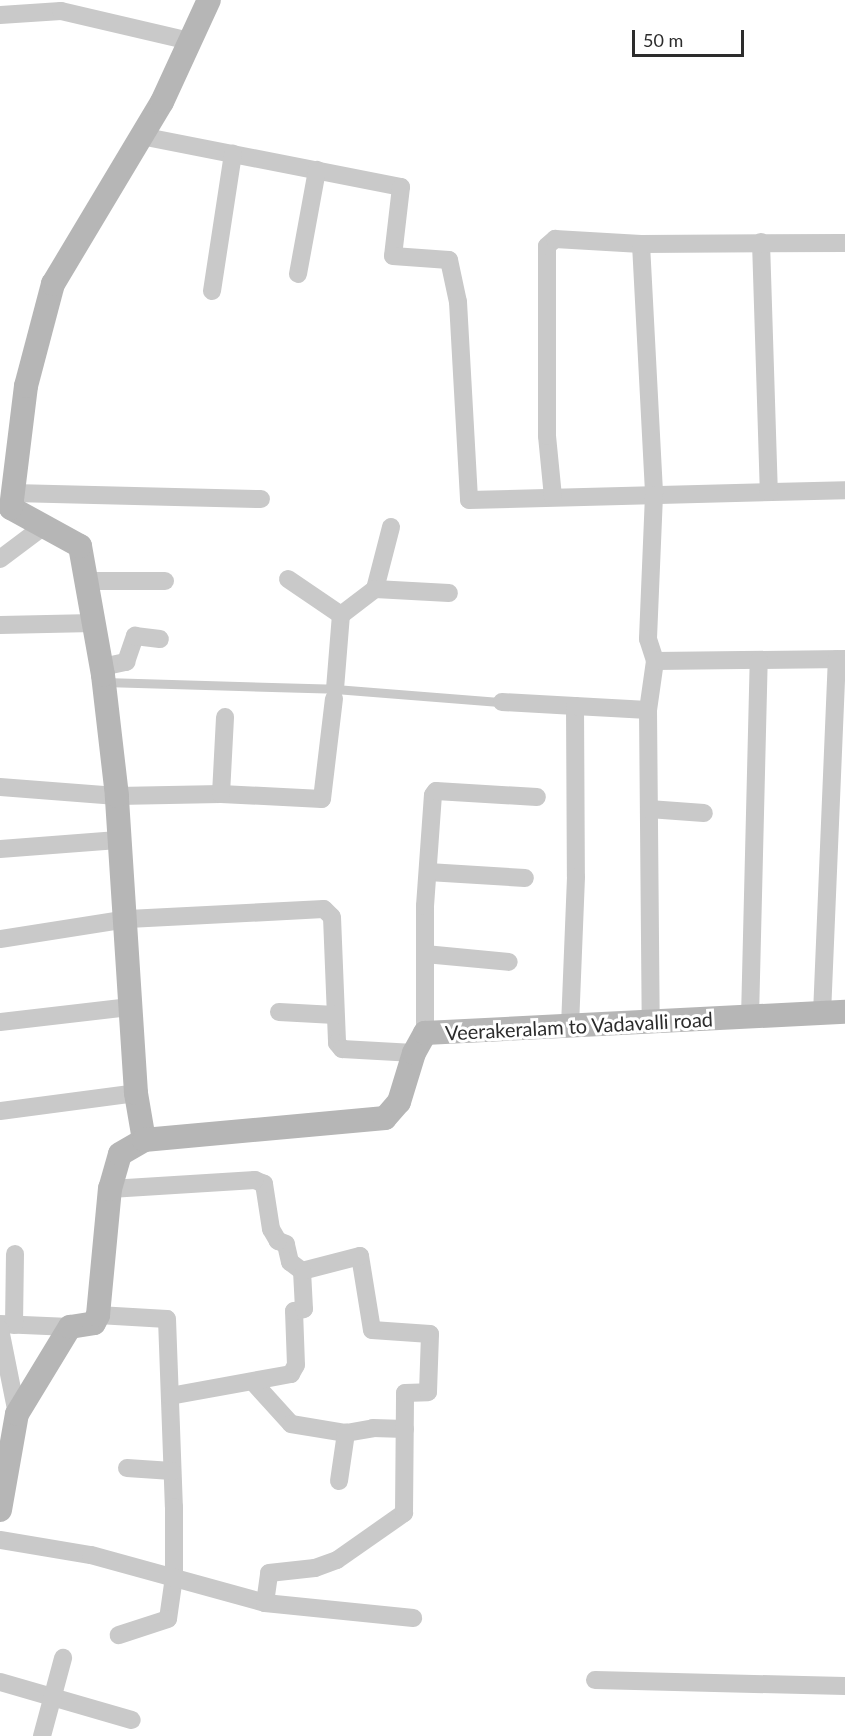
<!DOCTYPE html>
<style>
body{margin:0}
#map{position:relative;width:845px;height:1736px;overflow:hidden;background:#fff;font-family:Lato,sans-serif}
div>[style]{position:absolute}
.lane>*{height:9px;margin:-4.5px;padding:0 4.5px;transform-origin:4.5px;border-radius:4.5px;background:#c9c9c9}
.street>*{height:18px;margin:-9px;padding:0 9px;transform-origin:9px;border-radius:9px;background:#c9c9c9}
.secondary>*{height:24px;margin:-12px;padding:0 12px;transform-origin:12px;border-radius:12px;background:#b6b6b6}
span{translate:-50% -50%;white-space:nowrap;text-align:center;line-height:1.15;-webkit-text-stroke:6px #fff;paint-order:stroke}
.street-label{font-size:20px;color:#2c2c2c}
.scale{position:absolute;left:632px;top:30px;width:112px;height:27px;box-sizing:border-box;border:3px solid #2c2c2c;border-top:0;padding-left:8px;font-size:18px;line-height:21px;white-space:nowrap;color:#2c2c2c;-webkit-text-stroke:4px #fff;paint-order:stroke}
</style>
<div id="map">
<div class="lane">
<div style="left:104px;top:682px;width:231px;rotate:1.7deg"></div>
<div style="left:335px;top:689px;width:168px;rotate:4.5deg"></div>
</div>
<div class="street">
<div style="left:0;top:15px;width:61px;rotate:-3.8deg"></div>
<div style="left:61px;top:11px;width:132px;rotate:13.1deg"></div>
<div style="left:141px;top:136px;width:265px;rotate:11.1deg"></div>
<div style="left:401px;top:187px;width:69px;rotate:96.6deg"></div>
<div style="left:393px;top:256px;width:56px;rotate:4.1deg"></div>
<div style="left:449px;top:260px;width:43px;rotate:77.9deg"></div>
<div style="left:458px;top:302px;width:198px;rotate:86.8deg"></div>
<div style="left:469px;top:500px;width:376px;rotate:-1.5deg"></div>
<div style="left:761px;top:242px;width:250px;rotate:88.2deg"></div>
<div style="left:641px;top:244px;width:251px;rotate:87deg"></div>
<div style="left:654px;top:495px;width:144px;rotate:92.4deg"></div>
<div style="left:648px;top:639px;width:23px;rotate:72deg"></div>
<div style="left:655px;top:661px;width:49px;rotate:98.1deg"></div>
<div style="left:648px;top:710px;width:314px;rotate:89.5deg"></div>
<div style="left:298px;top:274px;width:106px;rotate:-79.6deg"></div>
<div style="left:212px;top:291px;width:139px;rotate:-81.3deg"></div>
<div style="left:13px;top:493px;width:248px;rotate:1.4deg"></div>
<div style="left:553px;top:497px;width:61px;rotate:-95.6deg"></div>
<div style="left:547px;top:436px;width:190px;rotate:-90deg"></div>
<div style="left:547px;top:246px;width:11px;rotate:-41deg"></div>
<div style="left:555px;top:239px;width:86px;rotate:3.3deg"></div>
<div style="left:641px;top:244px;width:204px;rotate:-0.3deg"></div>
<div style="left:0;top:559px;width:55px;rotate:-36.9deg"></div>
<div style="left:288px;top:579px;width:64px;rotate:34.2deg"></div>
<div style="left:86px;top:581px;width:79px"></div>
<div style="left:375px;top:589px;width:64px;rotate:-75.5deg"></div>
<div style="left:0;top:625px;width:94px;rotate:-1.2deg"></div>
<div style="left:655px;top:661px;width:190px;rotate:-0.6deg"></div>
<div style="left:102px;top:667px;width:25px;rotate:-12deg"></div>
<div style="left:126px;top:662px;width:28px;rotate:-71deg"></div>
<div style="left:135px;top:636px;width:25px;rotate:7deg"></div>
<div style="left:335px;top:689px;width:74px;rotate:-85.4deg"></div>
<div style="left:341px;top:615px;width:43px;rotate:-37.4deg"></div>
<div style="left:375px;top:589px;width:74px;rotate:3.1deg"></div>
<div style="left:502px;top:702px;width:73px;rotate:3.1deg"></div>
<div style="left:575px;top:706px;width:171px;rotate:89.7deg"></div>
<div style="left:576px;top:877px;width:150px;rotate:92.3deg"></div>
<div style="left:575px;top:706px;width:73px;rotate:3.1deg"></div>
<div style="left:0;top:787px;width:117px;rotate:4.4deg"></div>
<div style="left:117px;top:796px;width:104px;rotate:-1.1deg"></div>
<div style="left:221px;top:794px;width:101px;rotate:2.8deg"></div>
<div style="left:322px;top:799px;width:101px;rotate:-83.2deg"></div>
<div style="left:221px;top:794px;width:77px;rotate:-87deg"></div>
<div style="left:649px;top:809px;width:55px;rotate:4.2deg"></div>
<div style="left:0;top:849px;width:118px;rotate:-4.4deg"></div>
<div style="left:428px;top:872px;width:97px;rotate:3.5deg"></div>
<div style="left:0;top:939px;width:130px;rotate:-8.9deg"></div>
<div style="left:128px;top:919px;width:196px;rotate:-2.9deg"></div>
<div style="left:324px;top:909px;width:11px;rotate:45deg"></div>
<div style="left:332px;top:917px;width:126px;rotate:87.7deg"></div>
<div style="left:337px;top:1043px;width:8px;rotate:50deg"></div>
<div style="left:342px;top:1049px;width:72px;rotate:3.2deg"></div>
<div style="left:425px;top:954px;width:84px;rotate:5.4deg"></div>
<div style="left:279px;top:1012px;width:56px;rotate:3.1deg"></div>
<div style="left:822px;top:1014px;width:355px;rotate:-87.6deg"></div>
<div style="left:750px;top:1018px;width:358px;rotate:-88.6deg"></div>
<div style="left:0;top:1022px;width:131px;rotate:-6.6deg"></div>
<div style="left:425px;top:1033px;width:127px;rotate:-90deg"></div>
<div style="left:425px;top:906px;width:111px;rotate:-85.9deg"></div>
<div style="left:433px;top:795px;width:5px;rotate:-53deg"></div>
<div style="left:436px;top:791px;width:101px;rotate:3.4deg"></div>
<div style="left:0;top:1111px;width:137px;rotate:-7.5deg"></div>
<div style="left:98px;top:1315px;width:69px;rotate:3.3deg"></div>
<div style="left:167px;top:1319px;width:188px;rotate:87.9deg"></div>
<div style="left:174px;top:1507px;width:70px;rotate:90deg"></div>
<div style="left:174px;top:1577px;width:42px;rotate:98.1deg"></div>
<div style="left:168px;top:1619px;width:52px;rotate:161.9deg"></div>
<div style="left:0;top:1324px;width:70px;rotate:2.5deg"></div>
<div style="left:14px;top:1325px;width:71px;rotate:-89.2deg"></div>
<div style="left:0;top:1329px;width:87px;rotate:78.7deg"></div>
<div style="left:254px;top:1383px;width:55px;rotate:47.9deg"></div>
<div style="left:291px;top:1424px;width:56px;rotate:9.3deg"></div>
<div style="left:170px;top:1396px;width:123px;rotate:-10.3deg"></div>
<div style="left:291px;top:1374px;width:10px;rotate:-61deg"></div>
<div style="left:296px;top:1365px;width:54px;rotate:-92.1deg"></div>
<div style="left:294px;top:1311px;width:10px;rotate:-11deg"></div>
<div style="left:304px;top:1309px;width:38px;rotate:-93deg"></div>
<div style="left:127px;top:1468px;width:45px;rotate:3.8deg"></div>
<div style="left:339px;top:1481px;width:49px;rotate:-81.7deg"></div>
<div style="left:346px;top:1433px;width:27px;rotate:-10deg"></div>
<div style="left:373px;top:1428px;width:32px;rotate:2deg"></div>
<div style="left:0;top:1540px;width:92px;rotate:9.4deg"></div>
<div style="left:91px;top:1555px;width:180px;rotate:15.4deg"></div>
<div style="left:265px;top:1603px;width:30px;rotate:-82deg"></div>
<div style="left:269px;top:1573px;width:46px;rotate:-6.2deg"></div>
<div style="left:315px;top:1568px;width:23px;rotate:-20deg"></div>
<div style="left:337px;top:1560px;width:82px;rotate:-35deg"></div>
<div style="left:404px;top:1513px;width:120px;rotate:-89.5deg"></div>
<div style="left:405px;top:1393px;width:23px;rotate:-2deg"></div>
<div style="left:428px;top:1392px;width:58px;rotate:-88deg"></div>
<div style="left:430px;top:1334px;width:58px;rotate:-176.1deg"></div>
<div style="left:372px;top:1330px;width:75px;rotate:-99.2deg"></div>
<div style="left:360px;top:1256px;width:60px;rotate:165.5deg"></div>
<div style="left:302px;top:1271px;width:15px;rotate:-143deg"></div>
<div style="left:290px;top:1262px;width:18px;rotate:-103deg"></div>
<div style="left:286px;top:1244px;width:9px;rotate:-159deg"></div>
<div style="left:278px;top:1241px;width:14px;rotate:-120deg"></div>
<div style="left:271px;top:1229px;width:46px;rotate:-98.8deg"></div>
<div style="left:264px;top:1184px;width:10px;rotate:-156deg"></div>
<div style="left:255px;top:1180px;width:145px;rotate:176.4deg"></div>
<div style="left:265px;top:1603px;width:149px;rotate:5.8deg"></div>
<div style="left:595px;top:1680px;width:250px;rotate:1.4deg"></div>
<div style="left:0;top:1682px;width:137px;rotate:16.1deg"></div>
<div style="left:42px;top:1736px;width:81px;rotate:-74.9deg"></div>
</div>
<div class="secondary">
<div style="left:144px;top:1140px;width:48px;rotate:-99.7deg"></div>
<div style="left:136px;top:1093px;width:298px;rotate:-93.7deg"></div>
<div style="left:117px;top:796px;width:122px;rotate:-96.6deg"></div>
<div style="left:103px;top:675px;width:131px;rotate:-100.1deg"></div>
<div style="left:80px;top:546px;width:79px;rotate:-151.2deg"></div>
<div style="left:11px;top:508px;width:123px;rotate:-83deg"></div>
<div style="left:26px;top:386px;width:106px;rotate:-75.2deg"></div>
<div style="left:53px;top:284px;width:212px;rotate:-59.1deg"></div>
<div style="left:162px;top:102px;width:112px;rotate:-65.3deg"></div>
<div style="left:0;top:1510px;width:97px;rotate:-80deg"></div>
<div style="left:17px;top:1414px;width:102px;rotate:-58.7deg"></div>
<div style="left:70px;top:1327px;width:24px;rotate:-9deg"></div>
<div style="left:94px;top:1323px;width:9px;rotate:-63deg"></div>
<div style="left:98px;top:1315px;width:127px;rotate:-84.6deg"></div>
<div style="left:110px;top:1189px;width:36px;rotate:-74deg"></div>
<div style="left:120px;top:1154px;width:28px;rotate:-30deg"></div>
<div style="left:144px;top:1140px;width:242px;rotate:-5.2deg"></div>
<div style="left:385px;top:1118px;width:21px;rotate:-49deg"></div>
<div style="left:399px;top:1102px;width:51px;rotate:-73deg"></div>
<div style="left:414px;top:1053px;width:23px;rotate:-61deg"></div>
<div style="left:425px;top:1033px;width:421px;rotate:-2.9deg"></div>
</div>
<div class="street-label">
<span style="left:579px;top:1026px;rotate:-3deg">Veerakeralam to Vadavalli road</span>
</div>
<div class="scale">50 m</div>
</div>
